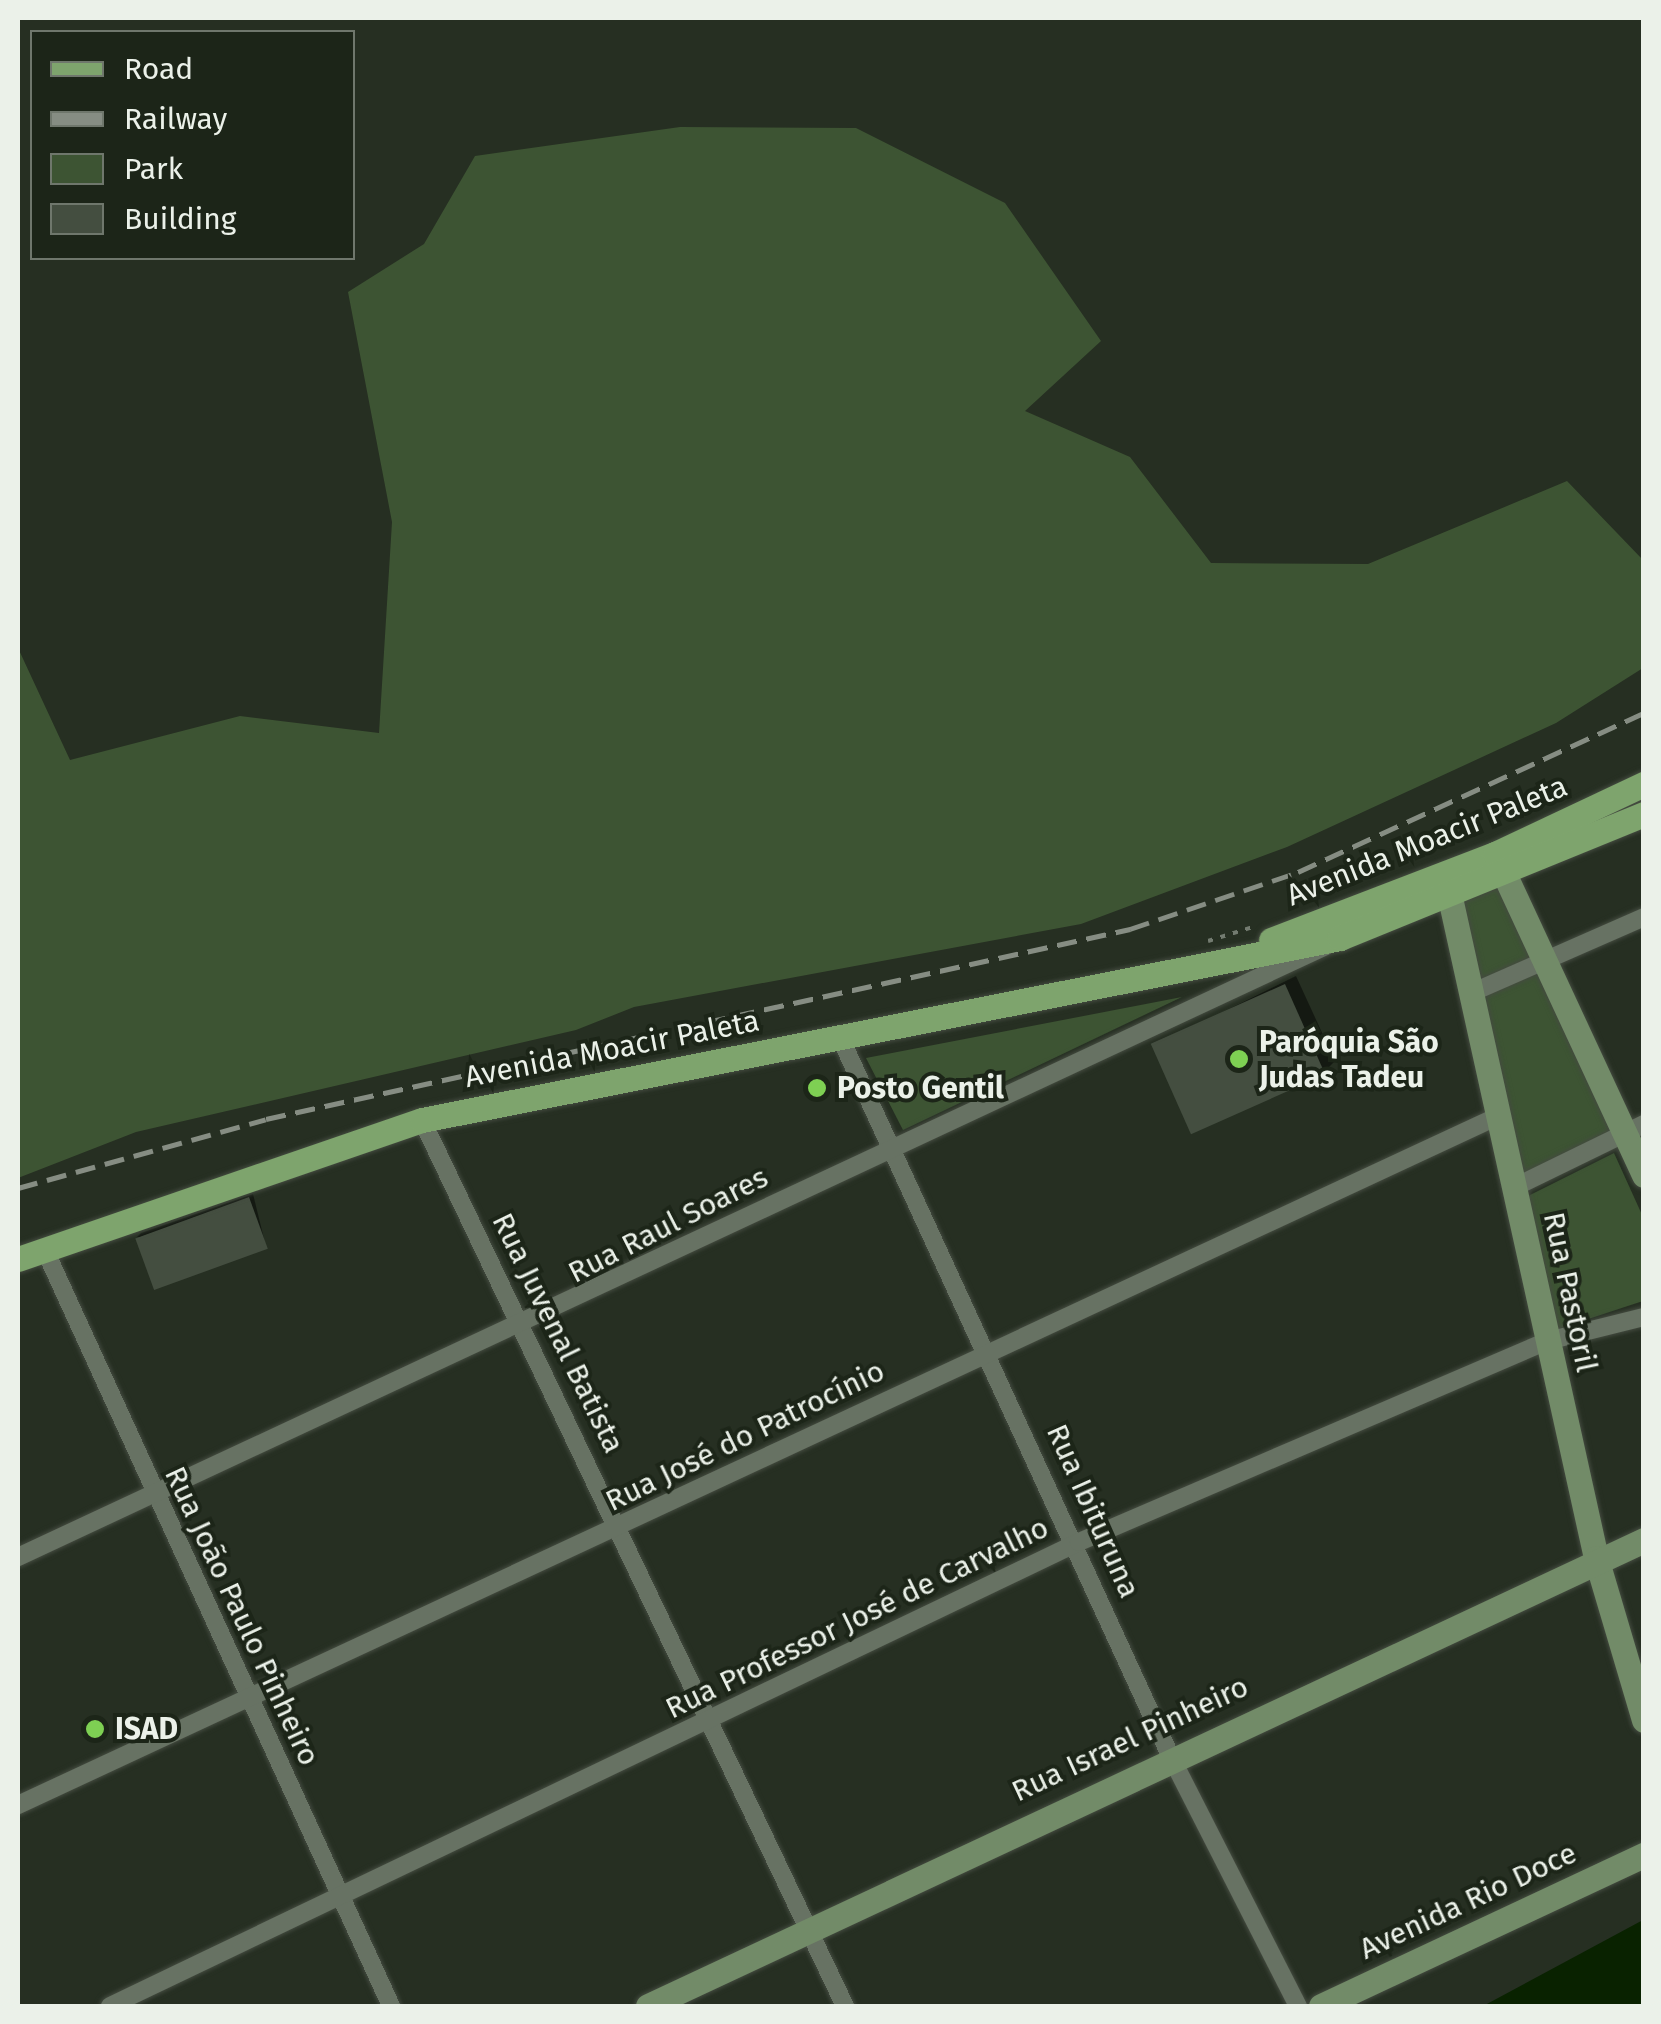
<!DOCTYPE html>
<meta charset="utf-8">
<style>
body{margin:0}
#map{position:relative;width:1661px;height:2024px;overflow:hidden;background:#262f22;font-family:"Fira Sans",sans-serif}
div>[style]{position:absolute}
.green>*{inset:0;background:#3d5433}
.water>*{inset:0;background:#092200}
.shadow>*{inset:0;background:#0007}
.building>*{inset:0;background:#444e40;transform-origin:0 0}
.path>*{height:4px;margin-top:-2px;transform-origin:0;background:repeating-linear-gradient(90deg,#737b70 0 5px,transparent 0 13px)}
.roads{filter:drop-shadow(0 0 2px #444b40) drop-shadow(0 0 2px #444b40)}
.street>*{height:18px;margin:-9px;padding:0 9px;transform-origin:9px;border-radius:9px;background:#677263}
.secondary>*{height:25px;margin:-12.5px;padding:0 12.5px;transform-origin:12.5px;border-radius:12.5px;background:#728b68}
.primary>*{height:25px;margin:-12.5px;padding:0 12.5px;transform-origin:12.5px;border-radius:12.5px;background:#7ea46d}
.rail>*{height:5px;margin-top:-2.5px;transform-origin:0;background:repeating-linear-gradient(90deg,#868d83 0 20px,transparent 0 30px)}
.dots>*{width:28px;height:28px;translate:-50% -50%;box-sizing:border-box;border:5px solid #1c2518;border-radius:50%}
span{translate:-50% -50%;white-space:nowrap;text-align:center;line-height:1.15;-webkit-text-stroke:8px #1c2518;paint-order:stroke}
.street-label{font-size:30px;color:#ebf1e9}
.poi-label{font-size:30px;color:#ebf1e9;font-weight:700}
.left{translate:0 -50%;text-align:left}
.frame{position:absolute;inset:0;border:20px solid #ebf1e9;pointer-events:none}
.legend{position:absolute;left:30px;top:30px;width:325px;height:230px;box-sizing:border-box;background:#1c2518;border:2px solid #6f776c;margin:0;padding:12px 18px;list-style:none;font-size:30px;color:#ebf1e9}
.legend li{display:flex;align-items:center;gap:20px;height:50px}
.legend b{width:50px;border:2px solid #6f776c}
</style>
<div id="map">
<div class="green">
<div style="clip-path:polygon(680px 127px,856px 128px,1005px 203px,1101px 341px,1025px 411px,1130px 457px,1211px 563px,1368px 564px,1567px 481px,1643px 560px,1643px 668px,1556px 723px,1287px 847px,1081px 924px,634px 1007px,576px 1030px,136px 1132px,18px 1178px,18px 648px,70px 760px,240px 716px,379px 733px,392px 522px,348px 292px,424px 244px,475px 156px)"></div>
<div style="clip-path:polygon(1503px 879px,1542px 962px,1471px 989px,1453px 900px)"></div>
<div style="clip-path:polygon(1546px 967px,1613px 1133px,1519px 1181px,1473px 995px)"></div>
<div style="clip-path:polygon(1182px 997px,903px 1130px,866px 1058px)"></div>
<div style="clip-path:polygon(1614px 1153px,1643px 1217px,1643px 1301px,1555px 1330px,1526px 1197px)"></div>
</div>
<div class="water">
<div style="clip-path:polygon(1643px 1920px,1643px 2006px,1482px 2006px,1485px 2005px)"></div>
</div>
<div class="shadow">
<div style="clip-path:polygon(1296px 976px,1335px 1061px,1324px 1072px,1154px 1046px)"></div>
<div style="clip-path:polygon(253px 1194px,266px 1247px,137px 1237px,141px 1233px)"></div>
</div>
<div class="building">
<div style="left:1285px;top:984px;width:99px;height:147px;rotate:66deg"></div>
<div style="left:249px;top:1197px;width:55px;height:121px;rotate:70deg"></div>
</div>
<div class="path">
<div style="left:1208px;top:941px;width:50px;rotate:-17.4deg"></div>
</div>
<div class="roads">
<div class="street">
<div style="left:1471px;top:993px;width:189px;rotate:-23.7deg"></div>
<div style="left:840px;top:1037px;width:790px;rotate:65.32deg"></div>
<div style="left:1170px;top:1755px;width:282px;rotate:63deg"></div>
<div style="left:422px;top:1120px;width:982px;rotate:64.48deg"></div>
<div style="left:1515px;top:1187px;width:144px;rotate:-26deg"></div>
<div style="left:44px;top:1248px;width:834px;rotate:65.4deg"></div>
<div style="left:18px;top:1557px;width:1444px;rotate:-25.04deg"></div>
<div style="left:18px;top:1805px;width:1633px;rotate:-24.96deg"></div>
<div style="left:110px;top:2006px;width:1074px;rotate:-25.59deg"></div>
<div style="left:1079px;top:1542px;width:509px;rotate:-23.24deg"></div>
<div style="left:1547px;top:1341px;width:100px;rotate:-13.9deg"></div>
</div>
<div class="secondary">
<div style="left:1495px;top:854px;width:354px;rotate:65.1deg"></div>
<div style="left:1445px;top:875px;width:699px;rotate:77.53deg"></div>
<div style="left:1596px;top:1558px;width:169px;rotate:73.5deg"></div>
<div style="left:648px;top:2006px;width:1100px;rotate:-25.07deg"></div>
<div style="left:1321px;top:2006px;width:357px;rotate:-25.1deg"></div>
</div>
<div class="primary">
<div style="left:1271px;top:940px;width:240px;rotate:-21deg"></div>
<div style="left:1495px;top:854px;width:165px;rotate:-25.2deg"></div>
<div style="left:18px;top:1259px;width:427px;rotate:-19deg"></div>
<div style="left:422px;top:1120px;width:936px;rotate:-11.21deg"></div>
<div style="left:1340px;top:938px;width:328px;rotate:-22.2deg"></div>
</div>
</div>
<div class="rail">
<div style="left:18px;top:1188px;width:257px;rotate:-15.5deg"></div>
<div style="left:266px;top:1119px;width:885px;rotate:-12.4deg"></div>
<div style="left:1130px;top:929px;width:177px;rotate:-18.7deg"></div>
<div style="left:1298px;top:872px;width:381px;rotate:-24.7deg"></div>
</div>
<div class="dots">
<div style="left:1239px;top:1059px;background:#7ed053"></div>
<div style="left:817px;top:1088px;background:#7ed053"></div>
<div style="left:95px;top:1729px;background:#7ed053"></div>
</div>
<div class="street-label">
<span style="left:1427px;top:841px;rotate:-22deg">Avenida Moacir Paleta</span>
<span style="left:612px;top:1049px;rotate:-11deg">Avenida Moacir Paleta</span>
<span style="left:668px;top:1225px;rotate:-27deg">Rua Raul Soares</span>
<span style="left:1570px;top:1292px;rotate:78deg">Rua Pastoril</span>
<span style="left:558px;top:1333px;rotate:64deg">Rua Juvenal Batista</span>
<span style="left:745px;top:1436px;rotate:-26deg">Rua José do Patrocínio</span>
<span style="left:1093px;top:1511px;rotate:66deg">Rua Ibituruna</span>
<span style="left:242px;top:1616px;rotate:65deg">Rua João Paulo Pinheiro</span>
<span style="left:857px;top:1618px;rotate:-26deg">Rua Professor José de Carvalho</span>
<span style="left:1130px;top:1739px;rotate:-25deg">Rua Israel Pinheiro</span>
<span style="left:1468px;top:1901px;rotate:-25deg">Avenida Rio Doce</span>
</div>
<div class="poi-label">
<span class="left" style="left:1259px;top:1059px">Paróquia São<br>Judas Tadeu</span>
<span class="left" style="left:837px;top:1088px">Posto Gentil</span>
<span class="left" style="left:115px;top:1729px">ISAD</span>
</div>
<div class="frame"></div>
<ul class="legend">
<li><b style="height:12px;background:#7ea46d"></b>Road</li>
<li><b style="height:12px;background:#868d83"></b>Railway</li>
<li><b style="height:28px;background:#3d5433"></b>Park</li>
<li><b style="height:28px;background:#444e40"></b>Building</li>
</ul>
</div>
